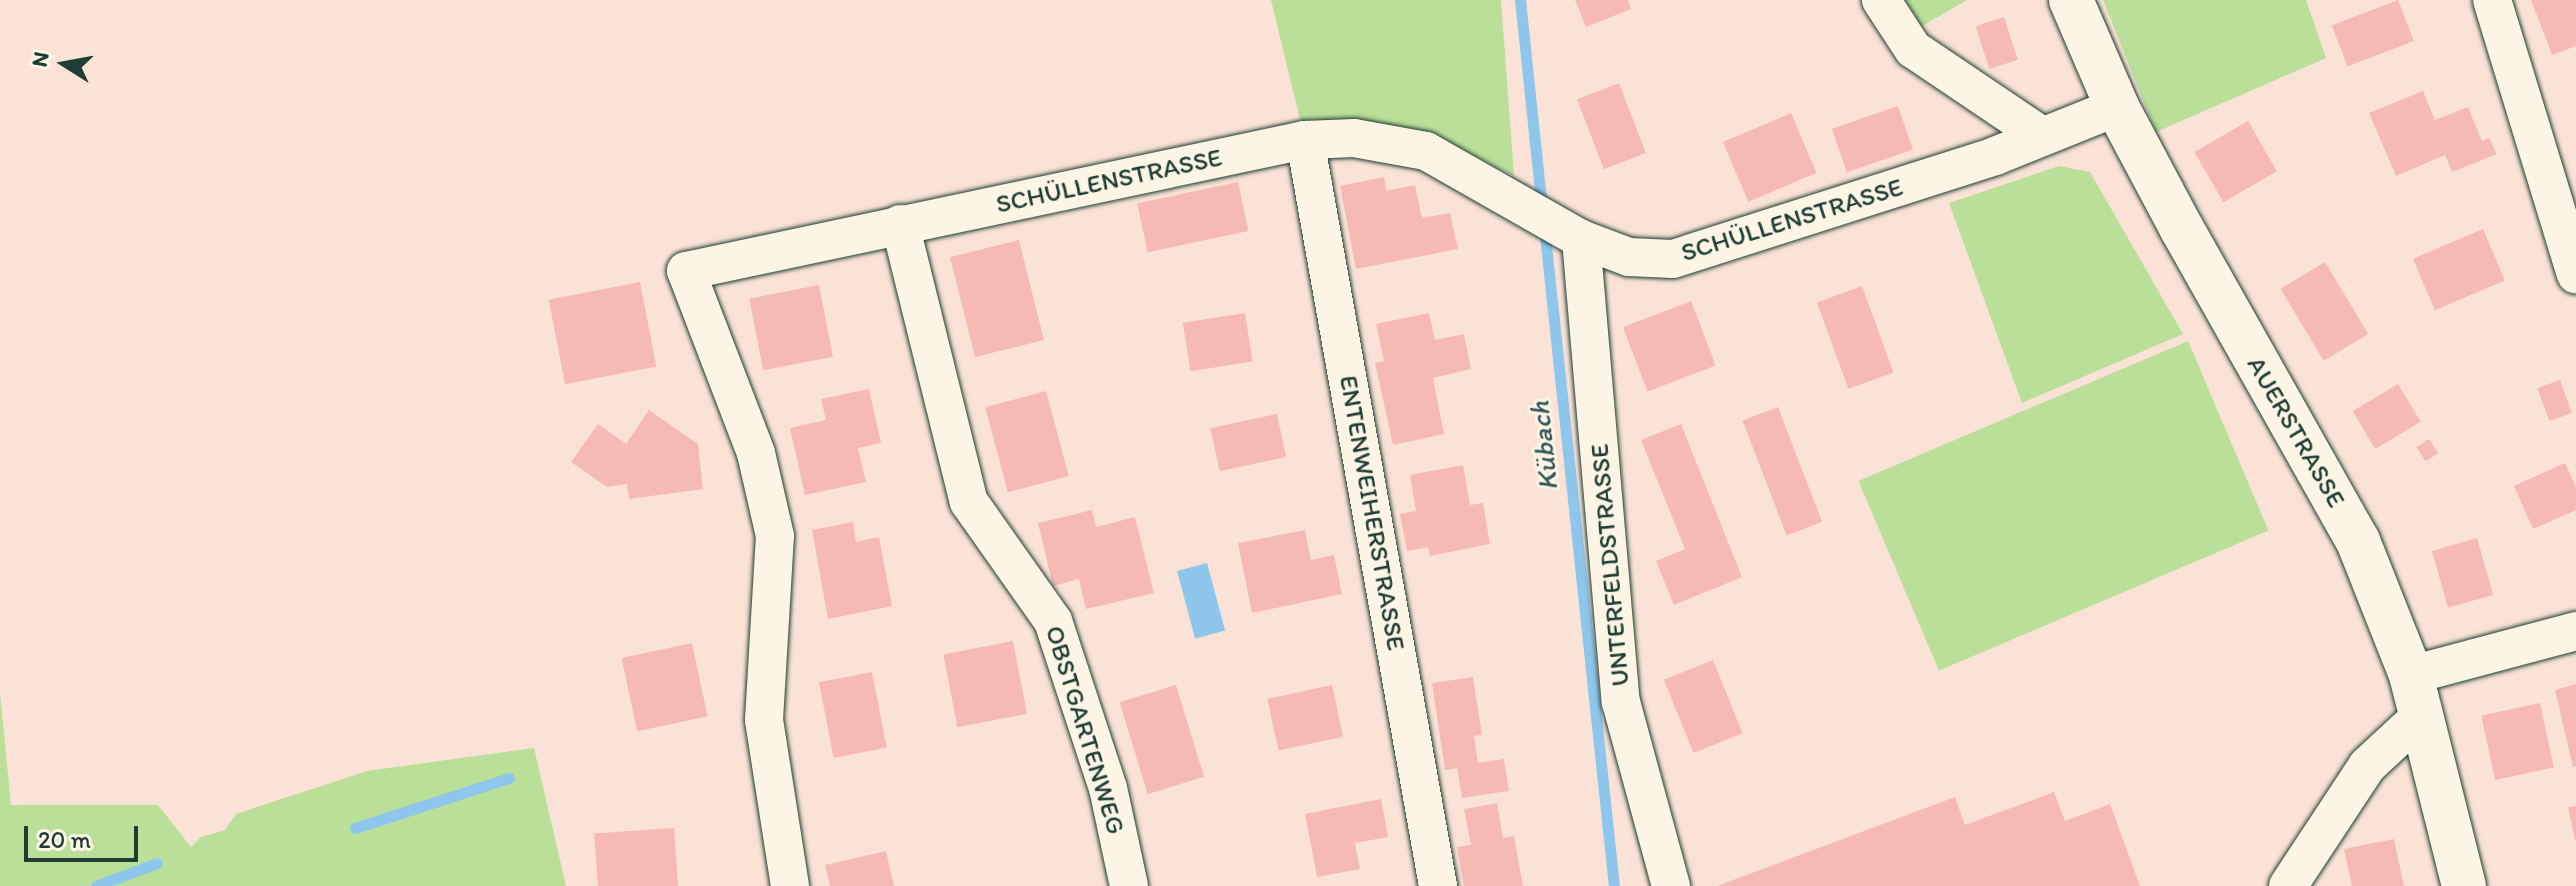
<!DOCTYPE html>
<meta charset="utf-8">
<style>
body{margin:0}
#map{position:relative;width:2576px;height:886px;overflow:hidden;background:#fae3d6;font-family:Itim,sans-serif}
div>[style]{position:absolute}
.green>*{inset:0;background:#b9df99;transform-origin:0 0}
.water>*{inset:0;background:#8ec6ec;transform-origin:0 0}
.stream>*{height:11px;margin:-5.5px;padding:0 5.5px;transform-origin:5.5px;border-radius:5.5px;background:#8ec6ec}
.building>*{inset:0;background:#f5bab3;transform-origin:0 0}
.roads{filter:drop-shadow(0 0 2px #1f3d34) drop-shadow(0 0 2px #1f3d34)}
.minor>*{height:38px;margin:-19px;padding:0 19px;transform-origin:19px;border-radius:19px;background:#fcf5e5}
.secondary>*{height:44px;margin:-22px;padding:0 22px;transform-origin:22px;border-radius:22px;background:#fcf5e5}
span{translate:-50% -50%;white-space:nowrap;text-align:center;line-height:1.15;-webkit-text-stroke:6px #fcf5e5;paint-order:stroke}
.street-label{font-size:26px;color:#1f3d34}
.water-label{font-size:28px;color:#355859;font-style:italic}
.north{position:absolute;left:24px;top:24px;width:80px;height:80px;-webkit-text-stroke:6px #fcf5e5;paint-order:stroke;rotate:281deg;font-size:22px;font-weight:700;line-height:32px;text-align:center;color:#1f3d34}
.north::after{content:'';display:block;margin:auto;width:28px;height:36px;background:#1f3d34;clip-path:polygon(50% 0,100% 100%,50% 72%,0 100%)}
.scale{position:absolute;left:24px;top:826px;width:114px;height:36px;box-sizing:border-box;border:4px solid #1f3d34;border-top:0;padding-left:10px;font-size:24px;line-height:28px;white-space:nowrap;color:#1f3d34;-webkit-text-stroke:6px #fcf5e5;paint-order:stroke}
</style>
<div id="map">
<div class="green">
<div style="clip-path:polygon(1271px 0,1501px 0,1514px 176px,1429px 133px,1305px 140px)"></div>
<div style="clip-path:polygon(1906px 0,1967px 0,1922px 26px)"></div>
<div style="clip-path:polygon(2103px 0,2306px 0,2326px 58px,2156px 132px)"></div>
<div style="clip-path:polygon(2059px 166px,2090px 172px,2183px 334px,2022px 403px,1949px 203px)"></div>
<div style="left:2188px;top:341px;width:206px;height:358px;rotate:67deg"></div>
<div style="clip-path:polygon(0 692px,11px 805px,158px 805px,191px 847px,201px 837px,225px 830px,236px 814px,367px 771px,534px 748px,566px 886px,0 886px)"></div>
</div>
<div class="water">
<div style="left:1207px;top:563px;width:70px;height:31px;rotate:75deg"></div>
</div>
<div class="stream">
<div style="left:1520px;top:0;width:210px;rotate:84deg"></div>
<div style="left:1544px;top:226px;width:664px;rotate:83.95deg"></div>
<div style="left:355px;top:828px;width:162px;rotate:-18deg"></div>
<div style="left:96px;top:886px;width:65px;rotate:-20.7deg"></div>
</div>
<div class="building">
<div style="clip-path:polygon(1575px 0,1628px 0,1631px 9px,1586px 27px)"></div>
<div style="left:2398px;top:0;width:44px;height:71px;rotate:69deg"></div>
<div style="clip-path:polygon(2531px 0,2576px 0,2576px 46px,2552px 55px)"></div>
<div style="left:2004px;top:17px;width:45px;height:30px;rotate:72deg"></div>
<div style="left:1619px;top:83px;width:75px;height:45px;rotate:69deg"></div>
<div style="clip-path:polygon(2423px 91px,2435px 120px,2468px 107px,2482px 141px,2489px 138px,2497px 154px,2452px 172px,2445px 155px,2396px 176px,2369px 113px)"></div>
<div style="left:1898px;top:106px;width:46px;height:70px;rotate:71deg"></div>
<div style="left:1791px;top:113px;width:65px;height:74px;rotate:67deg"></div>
<div style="left:2248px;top:121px;width:58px;height:62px;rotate:60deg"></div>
<div style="clip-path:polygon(1384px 177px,1386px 191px,1415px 185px,1422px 218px,1450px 213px,1458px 249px,1356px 269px,1340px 186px)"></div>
<div style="left:1238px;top:182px;width:50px;height:103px;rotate:78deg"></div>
<div style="left:2483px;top:229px;width:56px;height:76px;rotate:67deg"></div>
<div style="left:1019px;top:240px;width:103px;height:71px;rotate:76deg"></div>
<div style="left:2325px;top:262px;width:84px;height:52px;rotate:59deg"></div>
<div style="left:640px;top:282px;width:86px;height:93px;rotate:79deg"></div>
<div style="left:819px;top:285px;width:73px;height:71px;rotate:79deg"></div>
<div style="left:1862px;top:286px;width:92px;height:48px;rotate:70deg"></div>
<div style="left:1691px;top:301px;width:69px;height:73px;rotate:69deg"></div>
<div style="left:1245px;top:313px;width:49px;height:63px;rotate:81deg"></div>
<div style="clip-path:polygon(1429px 313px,1435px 340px,1464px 334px,1471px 369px,1433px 378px,1444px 434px,1393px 445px,1375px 363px,1384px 361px,1376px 324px)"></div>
<div style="left:2560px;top:380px;width:35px;height:24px;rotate:70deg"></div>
<div style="left:2398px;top:384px;width:44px;height:53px;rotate:59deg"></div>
<div style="clip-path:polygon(869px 389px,881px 443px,858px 448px,866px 482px,805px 495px,790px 428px,826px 420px,821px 399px)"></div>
<div style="left:1046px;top:391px;width:88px;height:63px;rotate:75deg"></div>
<div style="left:1778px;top:407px;width:123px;height:38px;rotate:69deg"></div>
<div style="clip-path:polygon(649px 410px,698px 444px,703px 489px,629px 499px,627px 484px,607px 487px,571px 462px,598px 424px,626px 444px)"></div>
<div style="left:1277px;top:414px;width:44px;height:68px;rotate:78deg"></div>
<div style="clip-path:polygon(1681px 424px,1742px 577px,1674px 605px,1656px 561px,1685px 549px,1641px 440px)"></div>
<div style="left:2429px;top:439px;width:17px;height:15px;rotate:57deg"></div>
<div style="clip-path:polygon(2565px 463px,2576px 487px,2576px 510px,2533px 529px,2514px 486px)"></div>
<div style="clip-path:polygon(1463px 465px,1470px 505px,1483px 503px,1490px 544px,1430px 556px,1428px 547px,1407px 551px,1400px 514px,1416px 511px,1410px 475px)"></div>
<div style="clip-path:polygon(1092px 510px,1096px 527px,1135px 517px,1154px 593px,1086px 609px,1079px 579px,1053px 586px,1038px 523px)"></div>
<div style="clip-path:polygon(853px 522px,856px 542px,879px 537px,892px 606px,828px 619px,812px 530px)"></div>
<div style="clip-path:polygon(1305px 530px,1311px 560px,1334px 555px,1342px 594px,1252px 613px,1238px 543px)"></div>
<div style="left:2477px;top:538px;width:59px;height:47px;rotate:74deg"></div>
<div style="left:1013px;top:641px;width:74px;height:71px;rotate:79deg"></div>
<div style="left:692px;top:643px;width:75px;height:72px;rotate:78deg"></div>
<div style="left:1713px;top:660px;width:79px;height:53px;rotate:68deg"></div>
<div style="left:872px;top:672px;width:77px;height:54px;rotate:79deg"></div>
<div style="clip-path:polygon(1473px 677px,1482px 735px,1474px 736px,1478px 763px,1504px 759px,1509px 791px,1462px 798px,1457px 768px,1445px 770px,1432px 683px)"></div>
<div style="clip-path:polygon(2576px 684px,2576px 766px,2573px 767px,2555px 690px)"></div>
<div style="left:1176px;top:685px;width:96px;height:59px;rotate:73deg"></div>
<div style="left:1332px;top:685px;width:53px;height:66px;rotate:78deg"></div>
<div style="left:2540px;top:703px;width:66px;height:60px;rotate:78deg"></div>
<div style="clip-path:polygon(2054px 792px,2065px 821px,2110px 804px,2140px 886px,1717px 886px,1955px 797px,1965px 825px)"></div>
<div style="clip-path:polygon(1381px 799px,1388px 837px,1355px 843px,1360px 869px,1317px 877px,1305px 814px)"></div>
<div style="clip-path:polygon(1497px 803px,1503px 838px,1514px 836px,1523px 886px,1464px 886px,1457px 847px,1471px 845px,1464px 809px)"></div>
<div style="clip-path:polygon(2576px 806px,2576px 840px,2575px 840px,2568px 807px)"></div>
<div style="left:674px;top:828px;width:58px;height:80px;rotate:86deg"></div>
<div style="clip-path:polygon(2394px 839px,2404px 886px,2352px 886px,2344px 849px)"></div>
<div style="clip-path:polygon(886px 851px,894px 886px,830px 886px,825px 865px)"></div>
</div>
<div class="roads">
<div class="minor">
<div style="left:1881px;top:0;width:59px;rotate:56.9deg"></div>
<div style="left:1913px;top:49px;width:152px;rotate:34deg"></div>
<div style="left:2492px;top:0;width:287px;rotate:73deg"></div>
<div style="left:1305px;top:140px;width:758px;rotate:79.89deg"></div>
<div style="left:900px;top:224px;width:286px;rotate:76.1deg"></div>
<div style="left:969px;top:502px;width:146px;rotate:54.8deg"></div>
<div style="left:1053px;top:621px;width:176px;rotate:71.8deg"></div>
<div style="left:1108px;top:788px;width:100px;rotate:77.9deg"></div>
<div style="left:1581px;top:239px;width:465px;rotate:85.1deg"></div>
<div style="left:1621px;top:702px;width:191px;rotate:74.8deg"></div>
<div style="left:2411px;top:675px;width:171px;rotate:-14.9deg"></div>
<div style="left:790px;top:886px;width:168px;rotate:-98.9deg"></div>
<div style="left:764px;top:720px;width:184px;rotate:-86.6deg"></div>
<div style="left:775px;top:536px;width:85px;rotate:-102.9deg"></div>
<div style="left:756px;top:453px;width:195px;rotate:-111deg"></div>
<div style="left:686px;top:271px;width:633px;rotate:-11.95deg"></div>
<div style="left:1305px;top:140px;width:49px;rotate:-2.3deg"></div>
<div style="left:1354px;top:138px;width:73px;rotate:10.2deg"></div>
<div style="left:1426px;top:151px;width:178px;rotate:29.6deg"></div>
<div style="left:1581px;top:239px;width:51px;rotate:20.6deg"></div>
<div style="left:1629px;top:257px;width:44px;rotate:2.6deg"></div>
<div style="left:1673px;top:259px;width:338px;rotate:-17.7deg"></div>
<div style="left:1995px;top:156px;width:131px;rotate:-21.9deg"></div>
<div style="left:2288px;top:886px;width:144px;rotate:-56.6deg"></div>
<div style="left:2367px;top:766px;width:75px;rotate:-42.8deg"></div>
</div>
<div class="secondary">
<div style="left:2071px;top:0;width:116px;rotate:66.7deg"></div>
<div style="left:2117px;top:107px;width:138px;rotate:62deg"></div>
<div style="left:2182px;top:229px;width:358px;rotate:60.6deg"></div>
<div style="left:2358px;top:541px;width:144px;rotate:68.4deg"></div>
<div style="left:2411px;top:675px;width:218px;rotate:75.9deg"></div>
</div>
</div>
<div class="street-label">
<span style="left:1109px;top:181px;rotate:-12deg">SCHÜLLENSTRASSE</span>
<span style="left:1792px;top:220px;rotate:-17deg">SCHÜLLENSTRASSE</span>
<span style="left:2296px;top:432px;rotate:60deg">AUERSTRASSE</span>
<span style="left:1372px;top:513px;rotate:80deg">ENTENWEIHERSTRASSE</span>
<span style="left:1610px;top:565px;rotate:-95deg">UNTERFELDSTRASSE</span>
<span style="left:1085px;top:730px;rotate:73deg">OBSTGARTENWEG</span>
</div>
<div class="water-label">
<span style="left:1543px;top:446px;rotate:-96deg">Kübach</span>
</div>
<div class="north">N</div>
<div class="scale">20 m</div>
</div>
